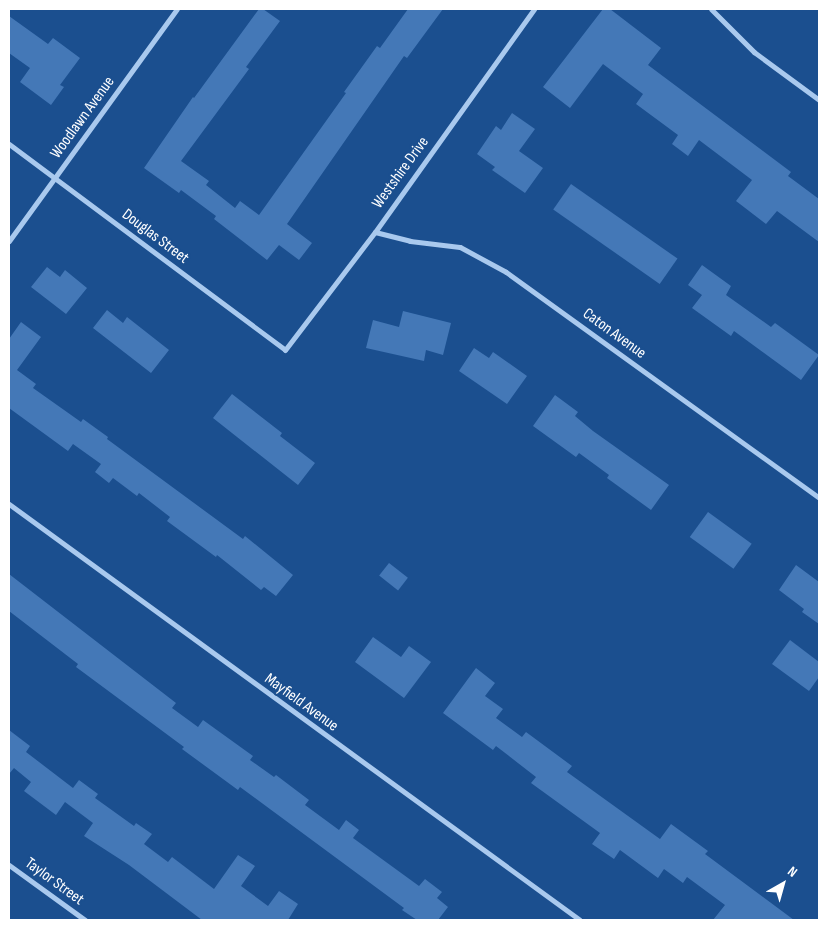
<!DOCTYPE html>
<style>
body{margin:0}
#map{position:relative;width:828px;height:929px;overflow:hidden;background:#1b4f8f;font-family:"Sofia Sans Condensed",sans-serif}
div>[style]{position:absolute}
.building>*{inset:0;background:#4478b7;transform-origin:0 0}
.street>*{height:5px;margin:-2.5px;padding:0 2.5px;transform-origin:2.5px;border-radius:2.5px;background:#a9c9ee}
span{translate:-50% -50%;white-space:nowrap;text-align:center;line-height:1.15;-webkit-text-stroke:4.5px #1b4f8f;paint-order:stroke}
.street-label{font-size:16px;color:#fff}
.frame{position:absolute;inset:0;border:10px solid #fff;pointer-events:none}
.north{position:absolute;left:758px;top:859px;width:50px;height:50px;-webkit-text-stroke:4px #1b4f8f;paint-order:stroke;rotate:38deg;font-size:14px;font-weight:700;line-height:20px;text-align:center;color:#fff}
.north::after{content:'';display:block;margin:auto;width:18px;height:22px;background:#fff;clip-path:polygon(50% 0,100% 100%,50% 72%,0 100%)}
</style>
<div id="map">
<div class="building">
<div style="clip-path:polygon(259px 9px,263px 9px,280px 21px,246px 67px,249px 69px,181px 161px,209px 181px,206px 185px,235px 208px,240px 201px,259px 215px,346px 93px,344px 92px,377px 46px,380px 48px,408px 9px,443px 9px,407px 58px,404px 56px,287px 224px,312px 243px,299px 260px,279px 245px,267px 260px,214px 219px,216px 216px,181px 190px,179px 193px,144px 168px,193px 97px,194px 98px)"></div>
<div style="clip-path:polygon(603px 9px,610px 9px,661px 48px,648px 65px,791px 172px,788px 176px,819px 199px,819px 242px,777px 211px,766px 224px,736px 201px,752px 180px,699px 140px,688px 156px,672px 144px,678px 135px,636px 104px,643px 94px,603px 64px,570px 108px,543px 87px)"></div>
<div style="clip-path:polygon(9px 16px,48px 44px,53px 38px,80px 58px,60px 85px,64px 87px,51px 105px,20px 82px,30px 68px,9px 53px)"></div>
<div style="clip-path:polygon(512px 113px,535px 129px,519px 151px,543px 168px,525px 193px,492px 170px,495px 167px,477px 154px,496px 126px,501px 130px)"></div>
<div style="left:571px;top:184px;width:130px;height:31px;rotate:35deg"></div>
<div style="clip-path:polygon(702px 265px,731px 286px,726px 295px,771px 327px,775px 323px,819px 355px,801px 380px,734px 331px,731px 336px,692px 308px,702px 295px,688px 285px)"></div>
<div style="clip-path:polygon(47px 267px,60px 277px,65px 270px,87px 288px,66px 314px,31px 287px)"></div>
<div style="clip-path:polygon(107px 310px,123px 323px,127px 317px,169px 350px,151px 373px,93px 328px)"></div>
<div style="clip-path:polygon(403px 311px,451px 323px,443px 355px,426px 350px,424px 361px,366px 348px,373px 320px,399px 327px)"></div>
<div style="clip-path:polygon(21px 322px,41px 337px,17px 370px,36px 384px,33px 388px,81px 422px,83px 419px,108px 437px,107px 439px,243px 539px,245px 536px,293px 575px,276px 596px,264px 587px,261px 590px,217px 555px,216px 557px,167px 521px,170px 517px,139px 493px,137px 496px,113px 478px,109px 483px,95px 472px,101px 464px,73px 444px,68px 451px,9px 408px,9px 339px)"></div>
<div style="clip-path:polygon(474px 348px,489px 358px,493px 352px,527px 376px,507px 404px,459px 371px)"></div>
<div style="clip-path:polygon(232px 394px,282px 433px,280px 436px,315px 463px,298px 485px,213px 418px)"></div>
<div style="clip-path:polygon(555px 395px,578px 412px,575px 416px,593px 431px,669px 485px,651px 510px,607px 478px,609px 475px,579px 453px,576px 457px,533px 426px)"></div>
<div style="left:708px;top:512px;width:54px;height:31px;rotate:36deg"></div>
<div style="left:389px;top:563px;width:24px;height:16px;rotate:38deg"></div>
<div style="clip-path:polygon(796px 565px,819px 582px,819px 624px,802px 612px,804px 609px,779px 590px)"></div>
<div style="clip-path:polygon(9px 574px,176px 703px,172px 708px,198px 727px,203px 720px,253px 756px,250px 760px,274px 777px,276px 775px,309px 800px,305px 805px,339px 830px,346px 820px,359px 830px,353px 838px,419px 886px,425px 879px,442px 892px,437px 898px,448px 907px,438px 920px,417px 920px,402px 910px,404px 908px,240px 787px,238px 790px,182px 749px,184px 747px,76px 667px,78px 664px,9px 611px)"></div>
<div style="clip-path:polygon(373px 637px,401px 657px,409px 646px,431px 662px,404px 698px,355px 662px)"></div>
<div style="clip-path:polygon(790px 640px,819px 662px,819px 677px,809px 691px,772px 664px)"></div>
<div style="clip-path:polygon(476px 668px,495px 683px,485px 696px,503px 709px,496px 718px,522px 737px,526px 732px,572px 766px,567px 772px,660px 839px,671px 824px,708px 851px,705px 854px,794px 920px,713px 920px,725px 905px,687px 877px,683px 883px,664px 869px,658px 878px,620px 850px,614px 859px,592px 844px,600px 833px,531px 783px,536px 777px,496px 746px,493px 750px,443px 713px)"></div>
<div style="clip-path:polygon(9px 730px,30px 746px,26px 752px,73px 788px,79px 780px,98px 794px,95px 798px,134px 826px,136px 823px,152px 834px,144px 844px,168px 862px,172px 857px,214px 889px,238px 855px,255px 866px,241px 886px,268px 906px,279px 891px,298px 904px,288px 920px,202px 920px,129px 865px,84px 836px,93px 823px,65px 802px,56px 815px,24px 791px,31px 782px,14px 768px,9px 774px)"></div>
</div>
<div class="street">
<div style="left:711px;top:9px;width:61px;rotate:45deg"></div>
<div style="left:754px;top:52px;width:81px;rotate:36.4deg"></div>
<div style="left:9px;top:144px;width:344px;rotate:36.7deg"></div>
<div style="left:285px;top:350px;width:148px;rotate:-52.7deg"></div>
<div style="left:375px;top:232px;width:274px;rotate:-54.5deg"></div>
<div style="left:375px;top:232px;width:36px;rotate:14deg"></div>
<div style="left:410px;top:241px;width:50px;rotate:6.8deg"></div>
<div style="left:460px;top:247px;width:52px;rotate:28.5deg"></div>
<div style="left:506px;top:272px;width:386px;rotate:35.8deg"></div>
<div style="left:9px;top:241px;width:286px;rotate:-54.1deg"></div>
<div style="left:9px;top:504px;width:706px;rotate:36.08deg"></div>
<div style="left:9px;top:865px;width:94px;rotate:35.9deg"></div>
</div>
<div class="street-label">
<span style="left:83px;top:118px;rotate:-54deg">Woodlawn Avenue</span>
<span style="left:401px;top:173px;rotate:-54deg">Westshire Drive</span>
<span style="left:155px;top:237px;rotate:37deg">Douglas Street</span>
<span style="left:614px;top:334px;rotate:36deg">Caton Avenue</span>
<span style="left:301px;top:703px;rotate:36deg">Mayfield Avenue</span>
<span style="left:54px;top:882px;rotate:36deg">Taylor Street</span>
</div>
<div class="frame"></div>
<div class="north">N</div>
</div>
